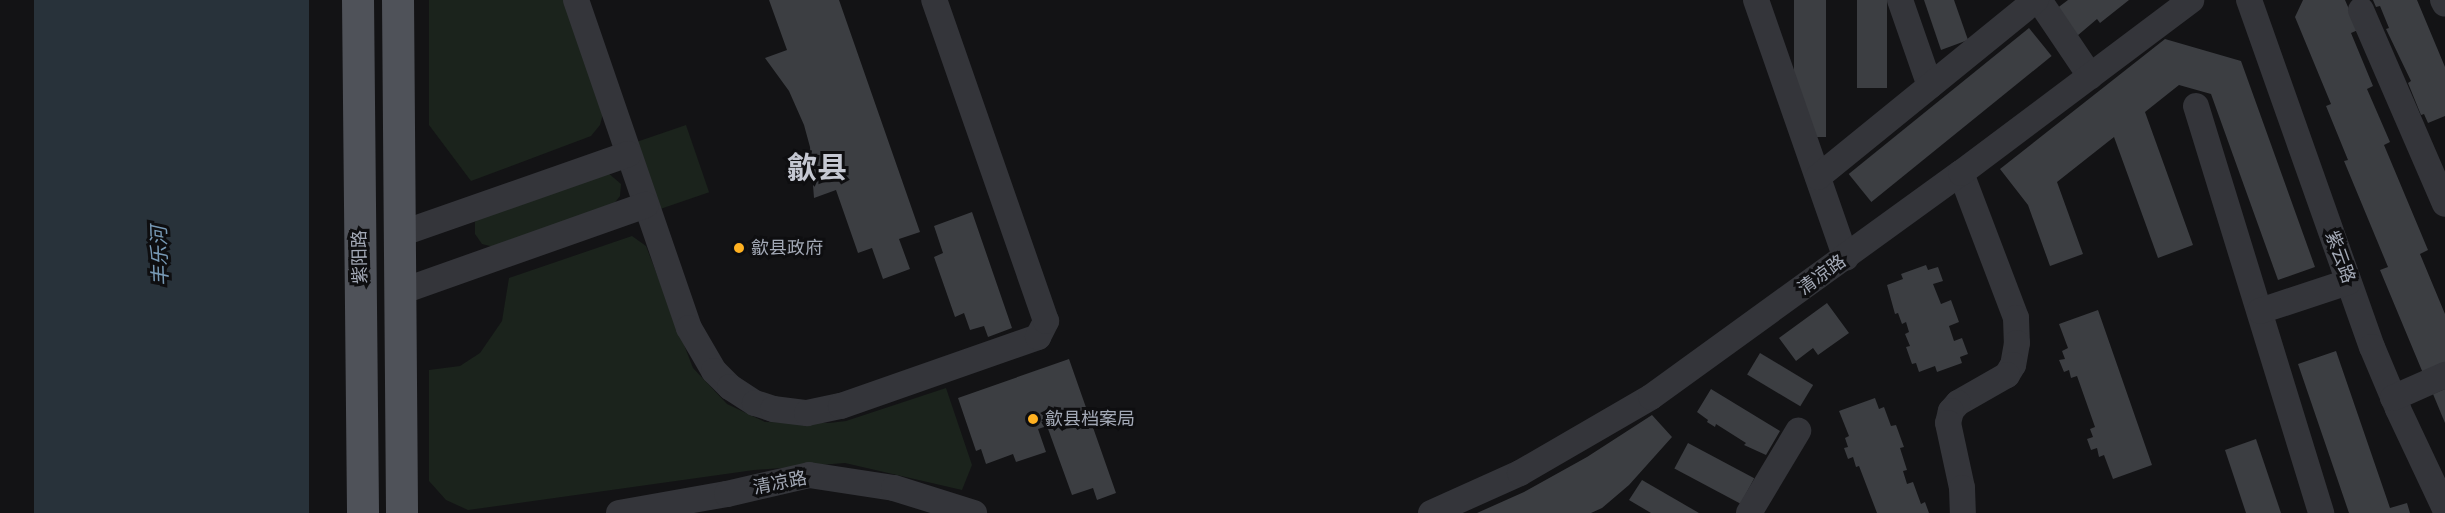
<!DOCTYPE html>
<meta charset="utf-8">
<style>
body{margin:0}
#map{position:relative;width:2445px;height:513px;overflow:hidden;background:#131315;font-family:Arial,"Noto Sans SC",sans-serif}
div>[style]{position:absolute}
.green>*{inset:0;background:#1b231c;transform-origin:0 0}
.water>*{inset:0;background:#28323a;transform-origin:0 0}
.building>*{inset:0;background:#3c3e42;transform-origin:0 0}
.minor>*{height:26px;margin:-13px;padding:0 13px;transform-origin:13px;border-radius:13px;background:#34353a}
.major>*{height:32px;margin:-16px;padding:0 16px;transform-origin:16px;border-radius:16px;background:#4f5259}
.dots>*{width:16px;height:16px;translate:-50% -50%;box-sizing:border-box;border:3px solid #0e0e10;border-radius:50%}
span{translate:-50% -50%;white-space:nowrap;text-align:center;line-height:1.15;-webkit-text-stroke:6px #0e0e10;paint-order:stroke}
.poi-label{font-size:18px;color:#a3a9b6}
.left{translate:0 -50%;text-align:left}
.street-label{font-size:18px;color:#a3a9b6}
.water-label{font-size:20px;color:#7799b5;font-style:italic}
.town-label{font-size:30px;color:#c5c8d2;font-weight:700}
</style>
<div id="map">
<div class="green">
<div style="clip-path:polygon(429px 0,570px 0,604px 110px,600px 125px,591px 136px,471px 181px,429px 125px)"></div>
<div style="left:686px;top:125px;width:71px;height:54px;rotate:71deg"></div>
<div style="clip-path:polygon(607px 172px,621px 184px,620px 196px,613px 205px,494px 247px,482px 244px,475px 234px,475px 222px,478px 217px)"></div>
<div style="clip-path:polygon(632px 236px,646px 246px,693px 368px,727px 404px,765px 422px,829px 423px,846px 421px,946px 388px,972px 465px,962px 490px,845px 463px,754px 470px,468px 510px,446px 500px,429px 481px,429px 370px,460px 366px,480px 353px,502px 321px,509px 278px)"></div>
</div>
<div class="water">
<div style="left:34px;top:0;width:275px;height:513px"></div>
</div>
<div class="building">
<div style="clip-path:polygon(769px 0,839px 0,920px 232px,899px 239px,910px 269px,883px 279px,872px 248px,858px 253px,836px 190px,814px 198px,810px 147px,804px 125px,789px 91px,765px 58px,787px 50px)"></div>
<div style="left:1794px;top:0;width:32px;height:137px"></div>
<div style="left:1857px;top:0;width:30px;height:88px"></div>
<div style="clip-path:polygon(1924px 0,1954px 0,1968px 40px,1941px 50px)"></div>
<div style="clip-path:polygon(2068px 0,2129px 0,2100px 23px,2097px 19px,2077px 36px,2056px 9px)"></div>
<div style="clip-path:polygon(2303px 0,2345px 0,2358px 30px,2351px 33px,2373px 86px,2367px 89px,2390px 142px,2384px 145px,2428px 250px,2420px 254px,2445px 314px,2445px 370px,2425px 378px,2380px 270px,2388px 267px,2344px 161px,2348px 160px,2326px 106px,2331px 104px,2295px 17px)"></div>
<div style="clip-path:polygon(2373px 0,2417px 0,2445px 67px,2445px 116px,2428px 123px,2424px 114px,2421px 115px,2408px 83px,2411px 81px,2386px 29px,2389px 28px,2380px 6px,2376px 7px)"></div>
<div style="left:2029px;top:28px;width:36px;height:232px;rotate:51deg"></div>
<div style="clip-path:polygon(2165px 39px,2241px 61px,2315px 267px,2278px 280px,2211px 94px,2179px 85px,2145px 112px,2193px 245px,2158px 258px,2114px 137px,2057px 182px,2083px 254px,2050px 266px,2028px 205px,2000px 169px)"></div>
<div style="clip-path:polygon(972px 212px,1012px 328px,988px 337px,984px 326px,970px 330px,964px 313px,955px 317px,934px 257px,943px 253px,934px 226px)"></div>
<div style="clip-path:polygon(1926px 265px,1928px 270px,1938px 267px,1943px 281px,1933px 284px,1941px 304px,1951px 300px,1959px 322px,1949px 326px,1954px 341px,1962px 338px,1968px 354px,1960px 357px,1962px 363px,1937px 372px,1935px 366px,1919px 372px,1916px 363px,1912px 364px,1906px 347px,1910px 346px,1905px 334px,1909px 332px,1906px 322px,1902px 324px,1898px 313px,1895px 314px,1887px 285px,1903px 279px,1901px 274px)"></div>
<div style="clip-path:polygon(1827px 303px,1849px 333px,1818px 355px,1813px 348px,1796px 361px,1779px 338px)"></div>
<div style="clip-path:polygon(2098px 310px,2152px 465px,2113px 479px,2104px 455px,2099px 457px,2097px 448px,2091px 450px,2087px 439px,2093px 437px,2090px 429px,2095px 427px,2077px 376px,2071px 378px,2069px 370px,2064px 372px,2059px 360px,2065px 359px,2062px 351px,2068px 348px,2059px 324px)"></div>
<div style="clip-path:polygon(2336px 351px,2390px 508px,2407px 503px,2410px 513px,2349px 513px,2298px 364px)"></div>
<div style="left:1760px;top:353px;width:62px;height:25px;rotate:31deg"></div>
<div style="clip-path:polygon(1069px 359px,1116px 493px,1097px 500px,1093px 488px,1072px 495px,1047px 426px,1038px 429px,1046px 452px,1016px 462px,1013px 454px,986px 464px,981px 449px,976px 451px,958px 398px)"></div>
<div style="clip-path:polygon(1711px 389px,1780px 431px,1766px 455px,1744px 445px,1746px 443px,1716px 424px,1715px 427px,1707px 422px,1708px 420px,1697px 412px)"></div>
<div style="clip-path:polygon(2445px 389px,2445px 423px,2433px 394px)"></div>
<div style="clip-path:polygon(1875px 398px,1879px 409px,1884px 407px,1891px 426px,1896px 425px,1904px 447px,1900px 448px,1907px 470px,1903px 471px,1907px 484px,1913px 482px,1921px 504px,1925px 502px,1929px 513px,1877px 513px,1859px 466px,1856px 467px,1853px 457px,1848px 459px,1844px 448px,1848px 447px,1845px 438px,1849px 436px,1839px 411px)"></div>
<div style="clip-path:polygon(1652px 415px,1672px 437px,1629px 485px,1602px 508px,1591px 513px,1477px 513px,1524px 492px,1587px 457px)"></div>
<div style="clip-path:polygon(2256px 439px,2281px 513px,2246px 513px,2225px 450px)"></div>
<div style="left:1688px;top:443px;width:75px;height:29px;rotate:28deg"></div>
<div style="clip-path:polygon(1642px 480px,1699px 513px,1651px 513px,1629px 500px)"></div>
</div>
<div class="minor">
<div style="left:576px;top:0;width:347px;rotate:71deg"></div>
<div style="left:689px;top:328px;width:50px;rotate:59.8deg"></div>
<div style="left:714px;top:371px;width:23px;rotate:45deg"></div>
<div style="left:730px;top:387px;width:30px;rotate:33deg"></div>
<div style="left:755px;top:403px;width:19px;rotate:18deg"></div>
<div style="left:773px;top:409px;width:34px;rotate:7deg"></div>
<div style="left:807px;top:413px;width:35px;rotate:-12deg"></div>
<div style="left:841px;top:406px;width:209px;rotate:-19.3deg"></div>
<div style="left:1038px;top:337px;width:18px;rotate:-63deg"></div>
<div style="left:1046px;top:321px;width:340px;rotate:-109.2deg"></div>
<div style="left:1756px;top:0;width:273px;rotate:70.8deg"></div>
<div style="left:1900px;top:0;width:91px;rotate:70.8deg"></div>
<div style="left:2039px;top:0;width:92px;rotate:56.1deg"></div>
<div style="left:2249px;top:0;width:368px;rotate:70.5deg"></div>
<div style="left:2372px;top:347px;width:67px;rotate:67.2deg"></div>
<div style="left:2398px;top:409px;width:110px;rotate:64.8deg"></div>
<div style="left:2443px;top:0;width:4px;rotate:63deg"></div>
<div style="left:2361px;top:10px;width:211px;rotate:66.6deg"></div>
<div style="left:2196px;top:106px;width:426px;rotate:72.9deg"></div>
<div style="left:1961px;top:173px;width:155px;rotate:69.2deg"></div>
<div style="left:2016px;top:318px;width:25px;rotate:88deg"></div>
<div style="left:2017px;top:343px;width:22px;rotate:100deg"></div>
<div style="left:2013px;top:365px;width:12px;rotate:121deg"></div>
<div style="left:2007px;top:375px;width:56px;rotate:150.3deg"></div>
<div style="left:1958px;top:403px;width:11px;rotate:131deg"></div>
<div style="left:1951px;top:411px;width:12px;rotate:104deg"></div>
<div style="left:1948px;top:423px;width:66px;rotate:77.8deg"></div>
<div style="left:1962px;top:488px;width:25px;rotate:88deg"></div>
<div style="left:1818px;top:177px;width:281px;rotate:-39.1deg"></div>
<div style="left:400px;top:234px;width:242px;rotate:-19.3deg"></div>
<div style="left:400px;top:292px;width:261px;rotate:-19.5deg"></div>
<div style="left:2260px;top:311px;width:93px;rotate:-18.2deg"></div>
<div style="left:2393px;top:398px;width:57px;rotate:-23.9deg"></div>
<div style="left:619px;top:513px;width:110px;rotate:-10deg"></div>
<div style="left:727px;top:494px;width:84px;rotate:-13deg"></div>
<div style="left:809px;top:475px;width:86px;rotate:8.7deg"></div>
<div style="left:894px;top:488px;width:84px;rotate:17.4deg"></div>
<div style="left:1431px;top:513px;width:98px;rotate:-24.2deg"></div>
<div style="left:1520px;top:473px;width:151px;rotate:-30.1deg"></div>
<div style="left:1651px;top:397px;width:382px;rotate:-35.9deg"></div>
<div style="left:1961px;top:173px;width:288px;rotate:-36.9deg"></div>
<div style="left:1749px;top:513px;width:96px;rotate:-59.1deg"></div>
</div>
<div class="major">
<div style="left:358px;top:0;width:513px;rotate:89.44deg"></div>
<div style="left:398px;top:0;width:513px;rotate:89.55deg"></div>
</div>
<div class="dots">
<div style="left:739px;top:248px;background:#ffb121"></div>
<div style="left:1033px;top:419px;background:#ffb121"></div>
</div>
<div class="poi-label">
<span class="left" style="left:751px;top:248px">歙县政府</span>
<span class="left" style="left:1045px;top:419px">歙县档案局</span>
</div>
<div class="street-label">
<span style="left:360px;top:257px;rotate:-91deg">紫阳路</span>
<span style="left:2340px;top:257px;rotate:70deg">紫云路</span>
<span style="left:1822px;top:275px;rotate:-36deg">清凉路</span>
<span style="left:780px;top:483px;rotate:-11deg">清凉路</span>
</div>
<div class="water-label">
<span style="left:160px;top:256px;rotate:-92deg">丰乐河</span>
</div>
<div class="town-label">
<span style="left:817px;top:168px">歙县</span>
</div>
</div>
